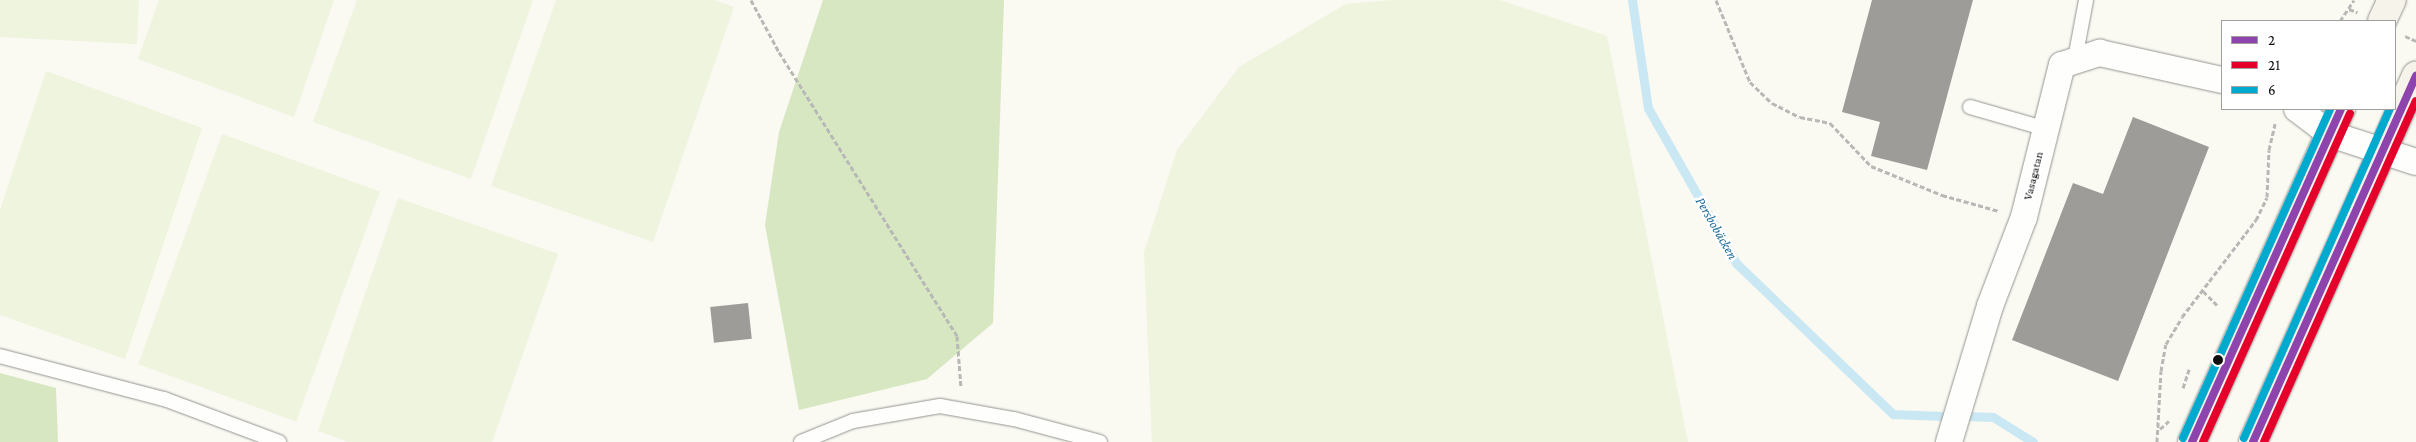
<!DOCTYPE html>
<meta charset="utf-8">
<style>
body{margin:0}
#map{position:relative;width:2416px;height:442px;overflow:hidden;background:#faf9f2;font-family:"Crimson Pro",serif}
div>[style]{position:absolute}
.forest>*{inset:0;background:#d6e7c1}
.pitch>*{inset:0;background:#eef4dd;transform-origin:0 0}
.stream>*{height:9px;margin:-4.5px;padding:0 4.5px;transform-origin:4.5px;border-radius:4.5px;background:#cae8f3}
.building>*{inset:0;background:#9e9c98;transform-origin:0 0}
.path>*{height:3px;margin-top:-1.5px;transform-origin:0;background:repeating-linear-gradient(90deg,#b8b8b6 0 5px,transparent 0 7.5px)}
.roads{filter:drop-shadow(0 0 1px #949491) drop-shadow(0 0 1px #949491)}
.lane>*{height:14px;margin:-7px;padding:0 7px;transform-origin:7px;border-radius:7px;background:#fefefd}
.street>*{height:26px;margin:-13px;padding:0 13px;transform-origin:13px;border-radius:13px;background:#fefefd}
.secondary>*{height:28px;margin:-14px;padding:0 14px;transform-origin:14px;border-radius:14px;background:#f5f3ea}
.bus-1>*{height:8px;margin:-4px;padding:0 4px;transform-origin:4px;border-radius:4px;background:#8e44ad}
.bus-2>*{height:8px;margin:-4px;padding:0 4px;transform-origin:4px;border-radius:4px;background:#e4002b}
.bus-3>*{height:8px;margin:-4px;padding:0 4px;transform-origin:4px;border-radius:4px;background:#00a9ce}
.dots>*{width:14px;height:14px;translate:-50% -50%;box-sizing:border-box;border:2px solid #fff;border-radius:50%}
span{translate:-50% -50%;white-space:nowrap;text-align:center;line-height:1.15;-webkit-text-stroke:5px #fff;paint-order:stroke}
.street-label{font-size:12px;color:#0e0e0e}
.water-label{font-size:14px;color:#1b6a9b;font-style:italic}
.legend{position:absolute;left:2221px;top:20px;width:175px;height:90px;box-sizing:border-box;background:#fff;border:1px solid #9f9f9f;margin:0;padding:6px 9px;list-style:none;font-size:15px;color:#0e0e0e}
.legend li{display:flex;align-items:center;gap:10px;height:25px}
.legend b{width:25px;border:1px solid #9f9f9f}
</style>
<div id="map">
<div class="forest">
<div style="clip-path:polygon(823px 0,1004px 0,993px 323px,927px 379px,799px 410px,765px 225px,779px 132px)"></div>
<div style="clip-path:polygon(0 373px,56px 388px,58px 442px,0 442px)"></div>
</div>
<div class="pitch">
<div style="clip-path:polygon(0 0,139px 0,137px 44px,0 37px)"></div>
<div style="clip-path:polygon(159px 0,334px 0,294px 117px,138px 59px)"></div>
<div style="clip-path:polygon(357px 0,533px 0,471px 179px,313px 122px)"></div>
<div style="clip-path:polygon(556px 0,714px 0,734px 7px,653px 242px,491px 186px)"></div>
<div style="clip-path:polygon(1392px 0,1500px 0,1607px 36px,1688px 442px,1152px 442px,1144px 252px,1177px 150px,1239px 67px,1346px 4px)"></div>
<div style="clip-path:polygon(46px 71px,202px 128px,125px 359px,0 315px,0 210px)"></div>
<div style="left:222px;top:134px;width:168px;height:245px;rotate:20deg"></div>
<div style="clip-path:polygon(398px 198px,558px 254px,492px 442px,348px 442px,318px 431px)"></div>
</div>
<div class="stream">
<div style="left:1632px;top:0;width:109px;rotate:81.6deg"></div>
<div style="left:1648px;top:108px;width:178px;rotate:60.4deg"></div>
<div style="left:1736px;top:263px;width:218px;rotate:43.9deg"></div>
<div style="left:1893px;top:414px;width:50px;rotate:2.3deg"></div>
<div style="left:1965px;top:416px;width:28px;rotate:2deg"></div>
<div style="left:1993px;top:417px;width:47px;rotate:32deg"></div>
</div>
<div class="building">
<div style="clip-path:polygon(1872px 0,1973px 0,1927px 170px,1871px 156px,1880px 122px,1842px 112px)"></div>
<div style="clip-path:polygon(2133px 117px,2209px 147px,2118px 381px,2012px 340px,2073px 183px,2103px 194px)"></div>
<div style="left:748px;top:303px;width:36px;height:38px;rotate:84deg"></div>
</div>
<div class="path">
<div style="left:751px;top:0;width:59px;rotate:61.7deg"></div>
<div style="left:779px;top:52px;width:335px;rotate:57.9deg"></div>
<div style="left:957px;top:336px;width:52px;rotate:85.6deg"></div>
<div style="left:1716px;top:0;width:89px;rotate:67.5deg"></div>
<div style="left:1750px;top:82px;width:30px;rotate:44deg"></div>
<div style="left:1772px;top:103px;width:31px;rotate:27deg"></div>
<div style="left:1800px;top:117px;width:31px;rotate:11deg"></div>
<div style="left:1830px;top:123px;width:59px;rotate:46.4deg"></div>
<div style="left:1871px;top:166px;width:77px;rotate:22.2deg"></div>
<div style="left:1942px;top:195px;width:59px;rotate:15.7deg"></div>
<div style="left:2349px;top:9px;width:9px;rotate:21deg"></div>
<div style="left:2340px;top:21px;width:25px;rotate:-56deg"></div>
<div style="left:2405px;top:36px;width:12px;rotate:24deg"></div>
<div style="left:2203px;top:291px;width:21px;rotate:45deg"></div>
<div style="left:2183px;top:388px;width:20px;rotate:-72deg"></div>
<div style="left:2160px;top:429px;width:12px;rotate:-42deg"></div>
<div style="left:2157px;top:442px;width:71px;rotate:-86.8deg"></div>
<div style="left:2161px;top:371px;width:27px;rotate:-80deg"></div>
<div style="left:2166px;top:344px;width:31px;rotate:-59deg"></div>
<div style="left:2182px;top:317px;width:122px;rotate:-52.7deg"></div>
<div style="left:2256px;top:220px;width:25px;rotate:-64deg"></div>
<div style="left:2267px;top:197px;width:47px;rotate:-87.6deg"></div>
<div style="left:2269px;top:150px;width:27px;rotate:-77deg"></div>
</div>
<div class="roads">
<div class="lane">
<div style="left:2075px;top:59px;width:60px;rotate:-79.4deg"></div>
<div style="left:1970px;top:107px;width:79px;rotate:16.1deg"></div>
<div style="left:0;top:356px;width:170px;rotate:14.7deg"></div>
<div style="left:164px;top:399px;width:123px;rotate:20.5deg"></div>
<div style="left:801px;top:442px;width:56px;rotate:-22deg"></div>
<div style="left:853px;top:421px;width:88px;rotate:-9.8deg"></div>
<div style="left:940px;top:406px;width:75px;rotate:10deg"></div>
<div style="left:1014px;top:419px;width:89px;rotate:15deg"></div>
</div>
<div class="street">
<div style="left:2297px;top:109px;width:41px;rotate:37.1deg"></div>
<div style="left:2330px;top:134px;width:90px;rotate:18deg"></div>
<div style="left:1949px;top:442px;width:142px;rotate:-73.2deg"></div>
<div style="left:1990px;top:306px;width:95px;rotate:-69.1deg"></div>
<div style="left:2024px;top:217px;width:157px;rotate:-76deg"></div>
<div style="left:2062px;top:65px;width:40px;rotate:-18deg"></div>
<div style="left:2100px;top:53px;width:125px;rotate:12.5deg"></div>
</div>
<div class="secondary">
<div style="left:2382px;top:21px;width:23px;rotate:-65deg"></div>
<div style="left:2192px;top:442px;width:365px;rotate:-65.9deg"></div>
<div style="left:2253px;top:442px;width:401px;rotate:-66deg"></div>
</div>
</div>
<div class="bus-1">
<div style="left:2192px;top:442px;width:365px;rotate:-65.9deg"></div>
<div style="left:2253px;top:442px;width:401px;rotate:-66deg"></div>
</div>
<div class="bus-2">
<div style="left:2203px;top:442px;width:360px;rotate:-65.9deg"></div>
<div style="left:2264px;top:442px;width:373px;rotate:-66deg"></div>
</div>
<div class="bus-3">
<div style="left:2183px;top:438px;width:360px;rotate:-65.9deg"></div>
<div style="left:2244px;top:438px;width:360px;rotate:-66.1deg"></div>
</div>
<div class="dots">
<div style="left:2218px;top:360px;background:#0e0e0e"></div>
</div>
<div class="street-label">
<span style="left:2034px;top:176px;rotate:-76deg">Vasagatan</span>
</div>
<div class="water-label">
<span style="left:1717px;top:228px;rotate:60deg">Persbobäcken</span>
</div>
<ul class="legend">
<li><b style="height:6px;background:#8e44ad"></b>2</li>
<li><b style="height:6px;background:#e4002b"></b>21</li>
<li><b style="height:6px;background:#00a9ce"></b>6</li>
</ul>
</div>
